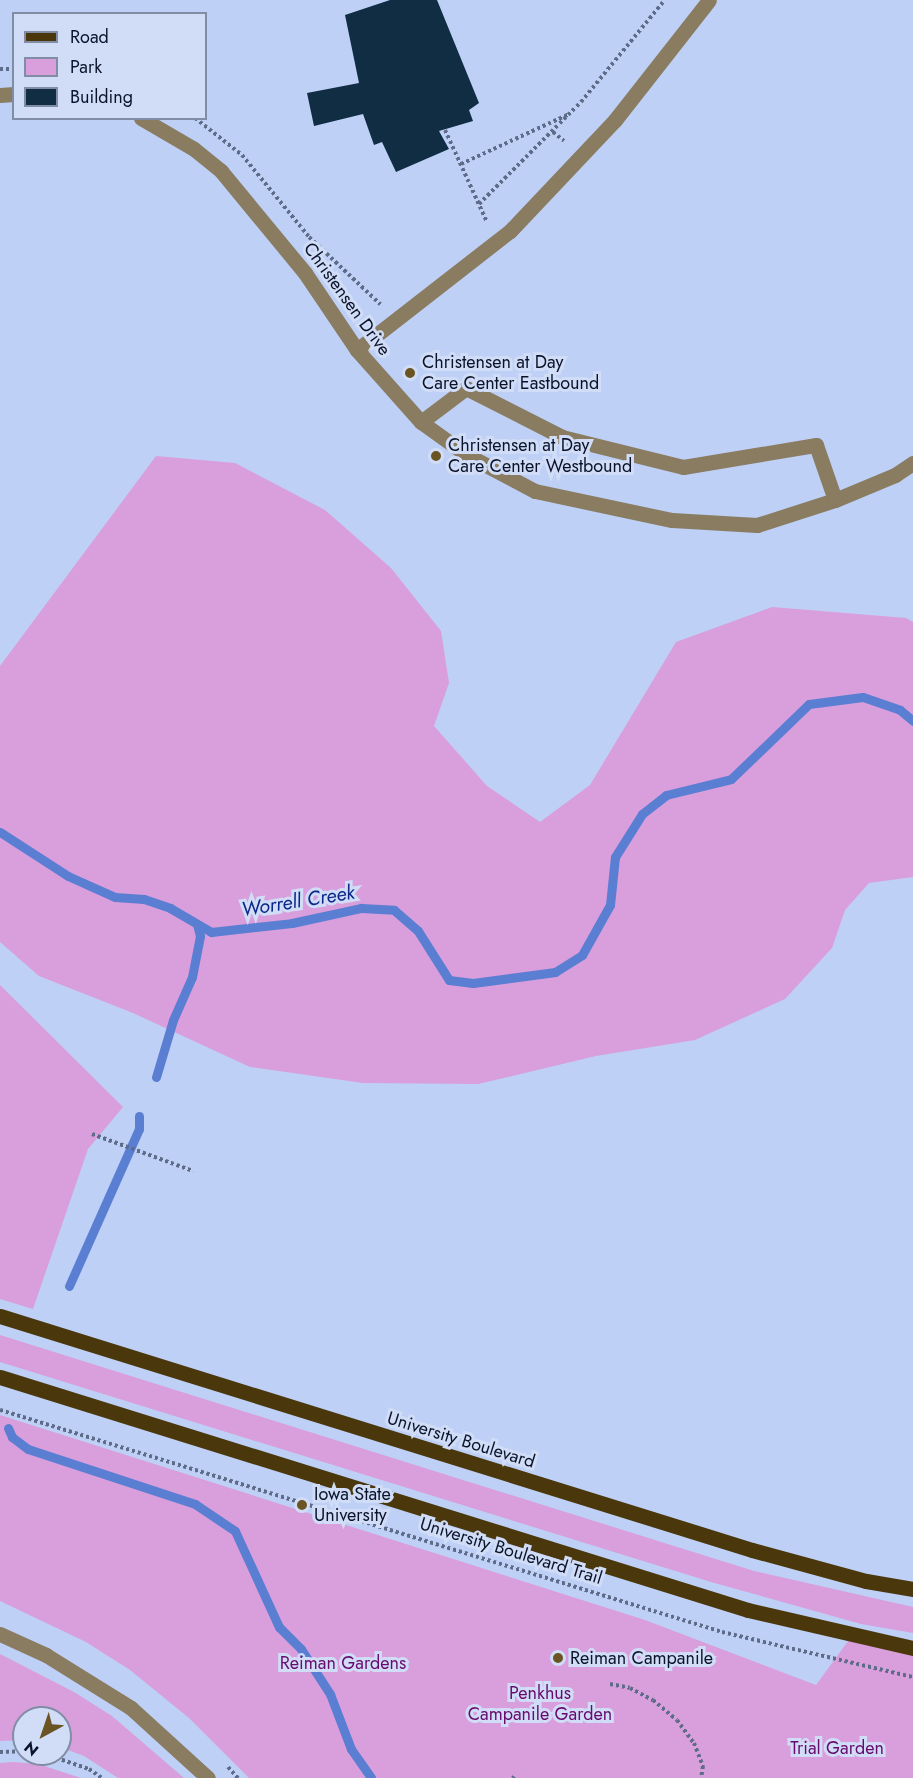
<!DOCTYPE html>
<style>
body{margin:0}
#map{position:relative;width:913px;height:1778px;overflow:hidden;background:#bed0f6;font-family:Jost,sans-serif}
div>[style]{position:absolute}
.green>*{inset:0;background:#d99edc}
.stream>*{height:9px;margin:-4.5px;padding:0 4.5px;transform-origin:4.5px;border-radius:4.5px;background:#5a7ed2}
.building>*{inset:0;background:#102d44}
.path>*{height:4px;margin-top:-2px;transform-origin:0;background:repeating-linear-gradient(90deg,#5e6c89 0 3px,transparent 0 6px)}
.minor>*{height:15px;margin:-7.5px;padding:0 7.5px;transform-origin:7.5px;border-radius:7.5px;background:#897c61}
.major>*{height:15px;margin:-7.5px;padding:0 7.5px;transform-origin:7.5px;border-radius:7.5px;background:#4a380c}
.dots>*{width:16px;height:16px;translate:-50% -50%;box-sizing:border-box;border:3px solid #d1ddf7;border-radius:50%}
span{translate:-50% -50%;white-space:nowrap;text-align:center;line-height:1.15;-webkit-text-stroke:6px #d1ddf7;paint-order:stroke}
.street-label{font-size:18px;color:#0a1329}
.poi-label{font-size:18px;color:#0a1329}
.left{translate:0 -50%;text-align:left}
.park-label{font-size:18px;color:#680b6e}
.water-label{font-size:20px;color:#0c2789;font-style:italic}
.legend{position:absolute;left:12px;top:12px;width:195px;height:108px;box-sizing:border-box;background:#d1ddf7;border:2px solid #818ca5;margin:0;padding:8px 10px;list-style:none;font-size:18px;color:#0a1329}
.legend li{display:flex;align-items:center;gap:12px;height:30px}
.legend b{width:30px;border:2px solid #818ca5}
.north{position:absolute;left:12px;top:1706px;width:60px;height:60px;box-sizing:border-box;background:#d1ddf7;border:2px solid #818ca5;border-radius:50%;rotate:220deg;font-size:16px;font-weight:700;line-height:24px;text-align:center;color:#0a1329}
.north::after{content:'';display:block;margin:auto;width:21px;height:27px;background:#6a5424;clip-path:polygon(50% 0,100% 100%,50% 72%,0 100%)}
</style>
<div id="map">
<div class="green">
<div style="clip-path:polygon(156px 456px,235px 463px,325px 510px,391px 568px,441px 631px,449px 683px,434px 726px,487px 786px,540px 822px,590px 785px,676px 642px,772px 607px,906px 618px,913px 622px,913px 877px,869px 883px,845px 910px,832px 948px,785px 999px,695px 1040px,596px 1056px,478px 1084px,363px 1083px,250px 1067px,133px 1013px,39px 976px,0 942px,0 666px)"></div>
<div style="clip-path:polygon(0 985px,123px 1107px,88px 1149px,33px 1309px,0 1299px)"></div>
<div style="clip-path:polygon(0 1335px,754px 1571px,913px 1607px,913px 1633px,861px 1624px,711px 1582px,0 1362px)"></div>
<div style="clip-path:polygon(0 1415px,645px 1620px,816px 1685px,851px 1637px,913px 1648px,913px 1778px,249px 1778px,189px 1718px,130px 1670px,86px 1642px,0 1601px)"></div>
<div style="clip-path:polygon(0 1654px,74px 1692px,112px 1716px,184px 1778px,118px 1778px,84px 1756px,60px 1747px,60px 1718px,24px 1718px,24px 1740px,0 1741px)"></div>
<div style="clip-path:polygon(13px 1762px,38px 1764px,81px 1778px,0 1778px,0 1763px)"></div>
</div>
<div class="stream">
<div style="left:0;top:832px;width:81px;rotate:32.9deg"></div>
<div style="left:68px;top:876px;width:51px;rotate:24.1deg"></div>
<div style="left:115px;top:897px;width:29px;rotate:4deg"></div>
<div style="left:144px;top:899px;width:28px;rotate:19deg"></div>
<div style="left:170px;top:908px;width:48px;rotate:30.3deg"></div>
<div style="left:211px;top:932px;width:81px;rotate:-6.3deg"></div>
<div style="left:292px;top:923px;width:71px;rotate:-12.3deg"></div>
<div style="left:361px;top:908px;width:33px;rotate:3deg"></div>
<div style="left:394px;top:910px;width:32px;rotate:41deg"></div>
<div style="left:418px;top:931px;width:58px;rotate:57.7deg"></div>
<div style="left:449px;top:980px;width:24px;rotate:7deg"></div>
<div style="left:473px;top:983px;width:83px;rotate:-7.6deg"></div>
<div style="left:555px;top:972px;width:32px;rotate:-32deg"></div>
<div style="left:582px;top:955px;width:57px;rotate:-60.8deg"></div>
<div style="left:610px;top:905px;width:48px;rotate:-84.1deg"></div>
<div style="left:615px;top:857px;width:51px;rotate:-57.9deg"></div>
<div style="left:642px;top:814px;width:31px;rotate:-38deg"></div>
<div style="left:666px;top:795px;width:67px;rotate:-13.8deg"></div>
<div style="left:731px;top:779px;width:108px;rotate:-43.9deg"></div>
<div style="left:809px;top:704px;width:54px;rotate:-7.4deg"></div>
<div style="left:863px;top:697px;width:39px;rotate:19deg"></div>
<div style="left:900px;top:710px;width:17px;rotate:40deg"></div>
<div style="left:156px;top:1077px;width:59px;rotate:-73.4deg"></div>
<div style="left:173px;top:1020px;width:47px;rotate:-66.2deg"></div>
<div style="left:192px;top:977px;width:42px;rotate:-79deg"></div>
<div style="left:200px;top:936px;width:12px;rotate:-104deg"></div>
<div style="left:69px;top:1286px;width:172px;rotate:-66deg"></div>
<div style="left:139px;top:1129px;width:13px;rotate:-90deg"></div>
<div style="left:8px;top:1428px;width:10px;rotate:66deg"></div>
<div style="left:12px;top:1437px;width:20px;rotate:37deg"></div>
<div style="left:28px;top:1449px;width:176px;rotate:18.2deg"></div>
<div style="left:195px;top:1504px;width:48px;rotate:34deg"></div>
<div style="left:235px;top:1531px;width:106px;rotate:65.4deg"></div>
<div style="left:279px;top:1627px;width:31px;rotate:45deg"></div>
<div style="left:301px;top:1649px;width:54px;rotate:57.2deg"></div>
<div style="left:330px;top:1694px;width:59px;rotate:69.1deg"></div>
<div style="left:351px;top:1749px;width:35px;rotate:55deg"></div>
</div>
<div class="building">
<div style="clip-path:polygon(390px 0,437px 0,479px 103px,469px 110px,473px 121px,439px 131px,449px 149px,396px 172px,382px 142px,374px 145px,363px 114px,314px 126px,307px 93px,359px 83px,345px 15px)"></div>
</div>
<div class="path">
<div style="left:0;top:69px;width:14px"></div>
<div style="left:195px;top:118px;width:60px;rotate:38.2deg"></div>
<div style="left:242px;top:155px;width:106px;rotate:50.7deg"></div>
<div style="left:309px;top:237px;width:98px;rotate:43.3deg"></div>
<div style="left:445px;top:130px;width:101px;rotate:65.5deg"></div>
<div style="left:553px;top:132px;width:14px;rotate:39deg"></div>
<div style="left:461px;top:164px;width:119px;rotate:-24.8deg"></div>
<div style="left:479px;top:204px;width:144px;rotate:-45deg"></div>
<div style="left:581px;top:102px;width:129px;rotate:-50.6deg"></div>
<div style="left:92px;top:1134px;width:108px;rotate:20.1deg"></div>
<div style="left:0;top:1410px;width:755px;rotate:17.09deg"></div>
<div style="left:722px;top:1632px;width:196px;rotate:13.3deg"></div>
<div style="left:610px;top:1684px;width:20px;rotate:11deg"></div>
<div style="left:630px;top:1688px;width:26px;rotate:28deg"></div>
<div style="left:653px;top:1700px;width:31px;rotate:40deg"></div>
<div style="left:677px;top:1720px;width:29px;rotate:54deg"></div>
<div style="left:694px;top:1743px;width:25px;rotate:69deg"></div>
<div style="left:703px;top:1766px;width:12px;rotate:99deg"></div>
<div style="left:0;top:1752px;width:24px;rotate:-2deg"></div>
<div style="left:45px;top:1754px;width:46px;rotate:18.8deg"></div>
<div style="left:89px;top:1769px;width:16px;rotate:35deg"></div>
<div style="left:228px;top:1767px;width:15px;rotate:48deg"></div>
<div style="left:513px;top:1778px;width:2px;rotate:-63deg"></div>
</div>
<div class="minor">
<div style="left:0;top:95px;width:14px;rotate:-4deg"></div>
<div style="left:141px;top:118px;width:61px;rotate:30.3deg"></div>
<div style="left:194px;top:149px;width:35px;rotate:39deg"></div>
<div style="left:221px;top:171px;width:132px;rotate:50.5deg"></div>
<div style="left:305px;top:273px;width:93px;rotate:56deg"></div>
<div style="left:357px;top:350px;width:96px;rotate:48.4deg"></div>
<div style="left:421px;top:422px;width:57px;rotate:35.7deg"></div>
<div style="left:467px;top:455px;width:77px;rotate:27.9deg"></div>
<div style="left:535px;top:491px;width:140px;rotate:12deg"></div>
<div style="left:672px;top:520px;width:85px;rotate:3.4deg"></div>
<div style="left:757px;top:525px;width:82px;rotate:-17.8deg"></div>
<div style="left:835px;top:500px;width:65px;rotate:-22.6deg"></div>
<div style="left:895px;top:475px;width:22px;rotate:-34deg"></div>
<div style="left:357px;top:350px;width:194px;rotate:-37.9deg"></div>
<div style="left:510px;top:231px;width:153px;rotate:-46.6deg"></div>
<div style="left:615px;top:120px;width:152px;rotate:-51.9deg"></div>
<div style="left:421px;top:422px;width:56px;rotate:-37.1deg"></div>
<div style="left:466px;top:388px;width:108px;rotate:27deg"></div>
<div style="left:562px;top:437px;width:125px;rotate:13.9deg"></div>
<div style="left:683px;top:467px;width:135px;rotate:-9.4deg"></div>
<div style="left:816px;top:445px;width:58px;rotate:70.9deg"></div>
<div style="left:0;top:1634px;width:51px;rotate:24.5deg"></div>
<div style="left:46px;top:1655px;width:100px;rotate:31.9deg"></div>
<div style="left:131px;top:1708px;width:104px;rotate:42.3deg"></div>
</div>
<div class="major">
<div style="left:0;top:1316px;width:788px;rotate:17.28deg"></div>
<div style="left:752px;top:1550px;width:118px;rotate:15.2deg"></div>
<div style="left:866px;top:1581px;width:48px;rotate:9.7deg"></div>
<div style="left:0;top:1377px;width:783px;rotate:17.3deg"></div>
<div style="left:748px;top:1610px;width:169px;rotate:13deg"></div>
</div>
<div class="dots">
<div style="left:410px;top:373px;background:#6a5424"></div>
<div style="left:436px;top:456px;background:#6a5424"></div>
<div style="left:302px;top:1505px;background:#6a5424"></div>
<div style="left:558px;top:1658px;background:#6a5424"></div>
</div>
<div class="street-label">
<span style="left:347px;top:299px;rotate:54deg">Christensen Drive</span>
<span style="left:461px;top:1440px;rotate:17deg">University Boulevard</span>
<span style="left:511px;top:1551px;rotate:17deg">University Boulevard Trail</span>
</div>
<div class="poi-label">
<span class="left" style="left:422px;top:373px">Christensen at Day<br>Care Center Eastbound</span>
<span class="left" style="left:448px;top:456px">Christensen at Day<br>Care Center Westbound</span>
<span class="left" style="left:314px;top:1505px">Iowa State<br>University</span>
<span class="left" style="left:570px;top:1658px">Reiman Campanile</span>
</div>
<div class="park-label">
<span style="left:343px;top:1663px">Reiman Gardens</span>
<span style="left:540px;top:1704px">Penkhus<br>Campanile Garden</span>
<span style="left:837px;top:1748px">Trial Garden</span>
</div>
<div class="water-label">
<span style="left:298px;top:901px;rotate:-9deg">Worrell Creek</span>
</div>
<ul class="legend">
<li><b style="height:8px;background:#4a380c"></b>Road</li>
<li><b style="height:16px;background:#d99edc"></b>Park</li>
<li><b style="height:16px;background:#102d44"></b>Building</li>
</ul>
<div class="north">N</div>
</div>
